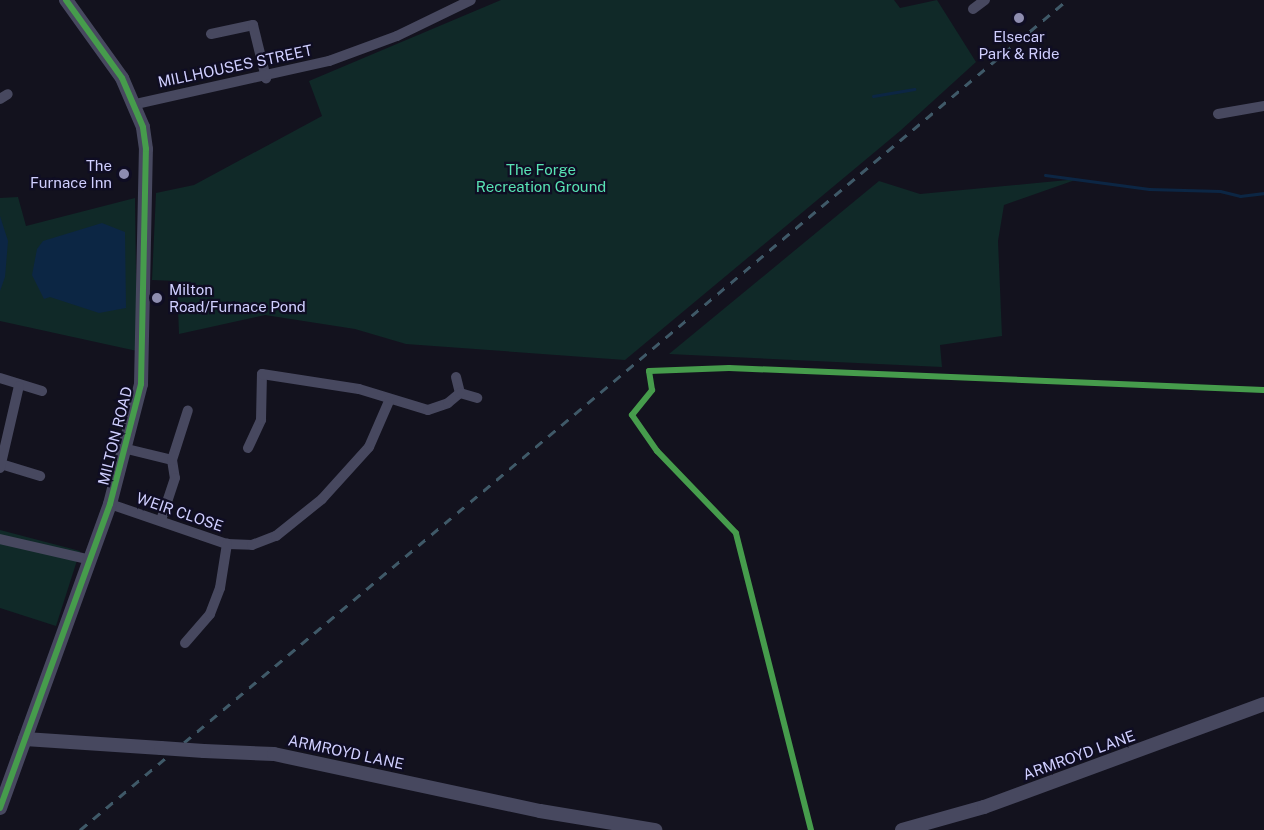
<!DOCTYPE html>
<style>
body{margin:0}
#map{position:relative;width:1264px;height:830px;overflow:hidden;background:#13121e;font-family:"Public Sans",sans-serif}
div>[style]{position:absolute}
.green>*{inset:0;background:#102928}
.water>*{inset:0;background:#0c2644}
.stream>*{height:3px;margin:-1.5px;padding:0 1.5px;transform-origin:1.5px;border-radius:1.5px;background:#0c2644}
.minor>*{height:10px;margin:-5px;padding:0 5px;transform-origin:5px;border-radius:5px;background:#47485f}
.tertiary>*{height:14px;margin:-7px;padding:0 7px;transform-origin:7px;border-radius:7px;background:#47485f}
.rail>*{height:3px;margin-top:-1.5px;transform-origin:0;background:repeating-linear-gradient(90deg,#3f5968 0 9px,transparent 0 17px)}
.tertiary-bridge>*{height:14px;margin:-7px;padding:0 7px;transform-origin:7px;border-radius:7px;background:#47485f}
.cycleway>*{height:6px;margin:-3px;padding:0 3px;transform-origin:3px;border-radius:3px;background:#469c4c}
.dots>*{width:16px;height:16px;translate:-50% -50%;box-sizing:border-box;border:3px solid #0f0d23;border-radius:50%}
span{translate:-50% -50%;white-space:nowrap;text-align:center;line-height:1.15;-webkit-text-stroke:4.5px #0f0d23;paint-order:stroke}
.poi-label{font-size:15px;color:#d0cfff}
.right{translate:-100% -50%;text-align:right}
.left{translate:0 -50%;text-align:left}
.street-label{font-size:15px;color:#d0cfff}
.park-label{font-size:15px;color:#58e2b3}
</style>
<div id="map">
<div class="green">
<div style="clip-path:polygon(501px 0,894px 0,900px 8px,937px 0,976px 62px,900px 131px,625px 360px,406px 344px,355px 329px,265px 315px,179px 334px,177px 281px,152px 280px,156px 193px,194px 185px,322px 116px,309px 81px)"></div>
<div style="clip-path:polygon(1078px 179px,1004px 205px,998px 241px,1002px 336px,940px 345px,942px 367px,669px 354px,879px 181px,920px 194px)"></div>
<div style="clip-path:polygon(18px 197px,26px 226px,135px 198px,137px 351px,0 321px,0 198px)"></div>
<div style="clip-path:polygon(0 530px,80px 551px,56px 626px,0 608px)"></div>
</div>
<div class="water">
<div style="clip-path:polygon(0 216px,8px 241px,5px 277px,0 291px)"></div>
<div style="clip-path:polygon(102px 223px,125px 232px,126px 308px,99px 313px,50px 297px,44px 299px,32px 275px,37px 249px,43px 241px)"></div>
</div>
<div class="stream">
<div style="left:873px;top:96px;width:42px;rotate:-9.7deg"></div>
<div style="left:1045px;top:175px;width:105px;rotate:7.7deg"></div>
<div style="left:1149px;top:189px;width:71px;rotate:1.6deg"></div>
<div style="left:1220px;top:191px;width:21px;rotate:14deg"></div>
<div style="left:1240px;top:196px;width:24px;rotate:-7deg"></div>
</div>
<div class="minor">
<div style="left:973px;top:9px;width:15px;rotate:-37deg"></div>
<div style="left:211px;top:34px;width:43px;rotate:-12.1deg"></div>
<div style="left:253px;top:25px;width:55px;rotate:76.2deg"></div>
<div style="left:0;top:99px;width:9px;rotate:-32deg"></div>
<div style="left:136px;top:104px;width:198px;rotate:-12.6deg"></div>
<div style="left:329px;top:61px;width:72px;rotate:-20.2deg"></div>
<div style="left:397px;top:36px;width:82px;rotate:-25.9deg"></div>
<div style="left:1218px;top:114px;width:47px;rotate:-9.9deg"></div>
<div style="left:456px;top:377px;width:16px;rotate:76deg"></div>
<div style="left:0;top:378px;width:44px;rotate:17.2deg"></div>
<div style="left:248px;top:448px;width:31px;rotate:-65deg"></div>
<div style="left:261px;top:420px;width:46px;rotate:-88.8deg"></div>
<div style="left:262px;top:374px;width:98px;rotate:8.8deg"></div>
<div style="left:359px;top:389px;width:72px;rotate:16.9deg"></div>
<div style="left:428px;top:410px;width:21px;rotate:-19deg"></div>
<div style="left:448px;top:403px;width:16px;rotate:-40deg"></div>
<div style="left:460px;top:393px;width:18px;rotate:16deg"></div>
<div style="left:127px;top:449px;width:46px;rotate:13.7deg"></div>
<div style="left:172px;top:460px;width:18px;rotate:81deg"></div>
<div style="left:175px;top:478px;width:44px;rotate:108.4deg"></div>
<div style="left:172px;top:460px;width:52px;rotate:-72.3deg"></div>
<div style="left:1px;top:464px;width:41px;rotate:17.1deg"></div>
<div style="left:0;top:468px;width:84px;rotate:-77deg"></div>
<div style="left:110px;top:504px;width:124px;rotate:18.9deg"></div>
<div style="left:227px;top:544px;width:25px;rotate:2deg"></div>
<div style="left:252px;top:545px;width:26px;rotate:-21deg"></div>
<div style="left:276px;top:536px;width:59px;rotate:-38.8deg"></div>
<div style="left:322px;top:499px;width:70px;rotate:-47.9deg"></div>
<div style="left:369px;top:447px;width:50px;rotate:-66.5deg"></div>
<div style="left:0;top:539px;width:93px;rotate:13deg"></div>
<div style="left:185px;top:643px;width:38px;rotate:-49deg"></div>
<div style="left:210px;top:614px;width:28px;rotate:-69deg"></div>
<div style="left:220px;top:588px;width:45px;rotate:-81deg"></div>
</div>
<div class="tertiary">
<div style="left:25px;top:739px;width:136px;rotate:3.8deg"></div>
<div style="left:204px;top:751px;width:70px;rotate:2.5deg"></div>
<div style="left:274px;top:754px;width:272px;rotate:12.1deg"></div>
<div style="left:540px;top:811px;width:117px;rotate:9.4deg"></div>
<div style="left:0;top:808px;width:323px;rotate:-70.1deg"></div>
<div style="left:110px;top:504px;width:124px;rotate:-75.5deg"></div>
<div style="left:141px;top:384px;width:235px;rotate:-88.8deg"></div>
<div style="left:146px;top:149px;width:22px;rotate:-98deg"></div>
<div style="left:143px;top:127px;width:53px;rotate:-113.2deg"></div>
<div style="left:122px;top:78px;width:96px;rotate:-125.7deg"></div>
<div style="left:902px;top:830px;width:85px;rotate:-15.7deg"></div>
<div style="left:984px;top:807px;width:298px;rotate:-20.2deg"></div>
</div>
<div class="rail">
<div style="left:80px;top:830px;width:1290px;rotate:-40.06deg"></div>
</div>
<div class="tertiary-bridge">
<div style="left:161px;top:748px;width:43px;rotate:4deg"></div>
</div>
<div class="cycleway">
<div style="left:0;top:808px;width:323px;rotate:-70.1deg"></div>
<div style="left:110px;top:504px;width:124px;rotate:-75.5deg"></div>
<div style="left:141px;top:384px;width:235px;rotate:-88.8deg"></div>
<div style="left:146px;top:149px;width:22px;rotate:-98deg"></div>
<div style="left:143px;top:127px;width:53px;rotate:-113.2deg"></div>
<div style="left:122px;top:78px;width:96px;rotate:-125.7deg"></div>
<div style="left:811px;top:830px;width:306px;rotate:-104.2deg"></div>
<div style="left:736px;top:533px;width:114px;rotate:-133.9deg"></div>
<div style="left:657px;top:451px;width:44px;rotate:-124.8deg"></div>
<div style="left:632px;top:415px;width:32px;rotate:-51deg"></div>
<div style="left:652px;top:390px;width:19px;rotate:-99deg"></div>
<div style="left:649px;top:371px;width:80px;rotate:-2.1deg"></div>
<div style="left:729px;top:368px;width:535px;rotate:2.35deg"></div>
</div>
<div class="dots">
<div style="left:1019px;top:18px;background:#8e8db0"></div>
<div style="left:124px;top:174px;background:#8e8db0"></div>
<div style="left:157px;top:298px;background:#8e8db0"></div>
</div>
<div class="poi-label">
<span style="left:1019px;top:45px">Elsecar<br>Park &amp; Ride</span>
<span class="right" style="left:112px;top:174px">The<br>Furnace Inn</span>
<span class="left" style="left:169px;top:298px">Milton<br>Road/Furnace Pond</span>
</div>
<div class="street-label">
<span style="left:235px;top:66px;rotate:-12deg">MILLHOUSES STREET</span>
<span style="left:115px;top:436px;rotate:-76deg">MILTON ROAD</span>
<span style="left:180px;top:512px;rotate:19deg">WEIR CLOSE</span>
<span style="left:346px;top:752px;rotate:12deg">ARMROYD LANE</span>
<span style="left:1079px;top:755px;rotate:-20deg">ARMROYD LANE</span>
</div>
<div class="park-label">
<span style="left:541px;top:178px">The Forge<br>Recreation Ground</span>
</div>
</div>
